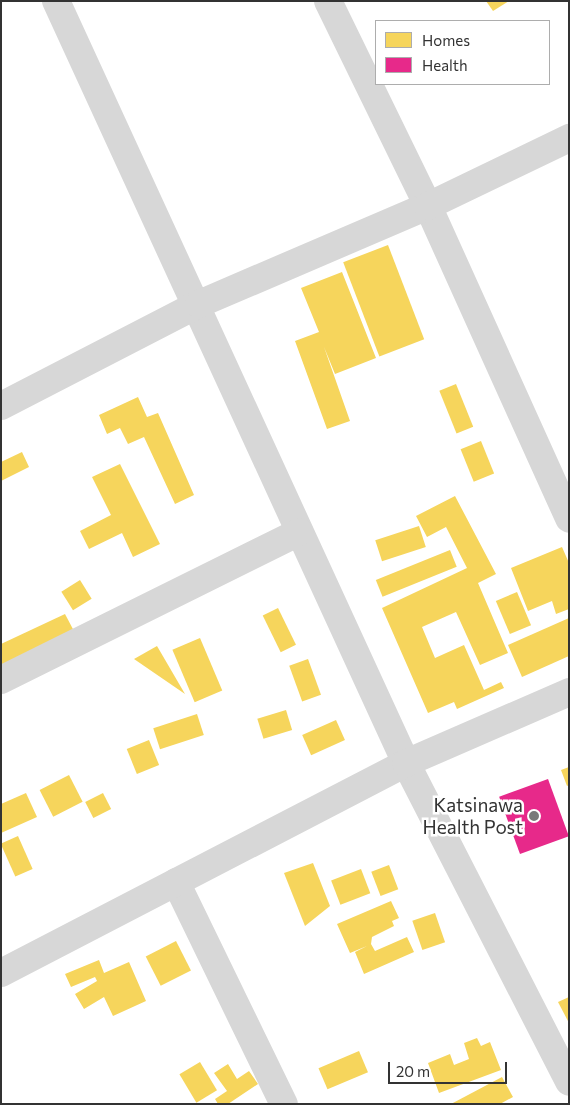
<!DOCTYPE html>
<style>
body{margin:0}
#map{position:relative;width:570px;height:1105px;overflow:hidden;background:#fff;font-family:Commissioner,sans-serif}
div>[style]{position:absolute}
.homes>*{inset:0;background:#f6d55c;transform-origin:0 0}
.health>*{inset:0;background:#e7298a;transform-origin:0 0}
.minor>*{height:28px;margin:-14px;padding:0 14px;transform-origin:14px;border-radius:14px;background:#d7d7d7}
.dots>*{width:14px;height:14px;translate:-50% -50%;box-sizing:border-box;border:2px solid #fff;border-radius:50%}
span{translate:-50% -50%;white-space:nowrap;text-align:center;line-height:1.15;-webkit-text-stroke:5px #fff;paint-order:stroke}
.poi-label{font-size:19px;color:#333}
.right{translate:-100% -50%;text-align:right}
.frame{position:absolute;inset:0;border:2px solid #333;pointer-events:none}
.legend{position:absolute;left:375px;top:20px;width:175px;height:65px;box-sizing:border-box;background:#fff;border:1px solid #adadad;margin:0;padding:6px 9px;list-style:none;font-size:15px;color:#333}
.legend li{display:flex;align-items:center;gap:10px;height:25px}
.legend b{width:25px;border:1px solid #adadad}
.scale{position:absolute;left:388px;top:1062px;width:119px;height:22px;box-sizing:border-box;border:2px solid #333;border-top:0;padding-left:6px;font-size:15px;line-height:18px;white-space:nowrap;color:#333;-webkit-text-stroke:4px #fff;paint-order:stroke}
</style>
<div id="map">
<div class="homes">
<div style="clip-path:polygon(486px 1px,509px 1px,493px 11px)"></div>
<div style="left:388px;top:245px;width:101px;height:48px;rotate:69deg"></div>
<div style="clip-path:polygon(342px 272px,376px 358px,335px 374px,324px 347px,350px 421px,327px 429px,295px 341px,319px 332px,301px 288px)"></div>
<div style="left:456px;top:384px;width:46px;height:18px;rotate:68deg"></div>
<div style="clip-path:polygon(138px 397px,147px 417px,158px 413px,194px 495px,175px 504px,144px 437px,128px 444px,120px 428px,107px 434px,99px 415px)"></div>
<div style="left:481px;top:441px;width:35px;height:22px;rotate:68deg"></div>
<div style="clip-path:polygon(22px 452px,29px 467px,1px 481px,1px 462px)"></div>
<div style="clip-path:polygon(120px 464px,160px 544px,133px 557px,122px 533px,89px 549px,80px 531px,111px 515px,92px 477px)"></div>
<div style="clip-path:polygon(455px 496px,496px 574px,478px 583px,508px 653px,480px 665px,456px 612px,422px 627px,435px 658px,464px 645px,484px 690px,501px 682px,504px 688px,457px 709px,454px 702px,428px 713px,382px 608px,467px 568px,446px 527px,427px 537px,416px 516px)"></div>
<div style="left:419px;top:526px;width:22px;height:46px;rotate:72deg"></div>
<div style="clip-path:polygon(562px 547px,569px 563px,569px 609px,556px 614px,552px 601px,528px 611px,511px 568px)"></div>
<div style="left:450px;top:550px;width:18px;height:80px;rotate:68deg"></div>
<div style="left:80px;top:580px;width:22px;height:22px;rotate:58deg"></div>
<div style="left:517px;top:592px;width:36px;height:23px;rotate:67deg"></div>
<div style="left:278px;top:608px;width:41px;height:17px;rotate:64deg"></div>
<div style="clip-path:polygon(65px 614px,75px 633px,1px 668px,1px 644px)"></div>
<div style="clip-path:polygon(569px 618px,569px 656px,522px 677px,508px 645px)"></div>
<div style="left:200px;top:638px;width:57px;height:30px;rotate:67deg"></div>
<div style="clip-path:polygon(157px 646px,185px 694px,134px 659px)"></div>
<div style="left:308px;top:659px;width:38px;height:20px;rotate:70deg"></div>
<div style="left:286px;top:710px;width:21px;height:30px;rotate:73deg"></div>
<div style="left:197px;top:714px;width:22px;height:46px;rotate:72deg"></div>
<div style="left:336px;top:720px;width:22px;height:37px;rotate:66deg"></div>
<div style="left:149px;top:740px;width:27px;height:24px;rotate:68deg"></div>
<div style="clip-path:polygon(569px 767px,569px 785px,567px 786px,561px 770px)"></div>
<div style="left:69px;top:775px;width:30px;height:33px;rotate:63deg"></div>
<div style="clip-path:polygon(26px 793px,37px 817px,1px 833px,1px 804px)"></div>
<div style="left:103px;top:793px;width:18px;height:20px;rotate:63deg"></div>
<div style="left:18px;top:836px;width:36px;height:19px;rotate:66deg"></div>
<div style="clip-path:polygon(313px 863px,330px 906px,305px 926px,284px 873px)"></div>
<div style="left:389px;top:865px;width:26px;height:19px;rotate:69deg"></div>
<div style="left:361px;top:869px;width:26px;height:32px;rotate:69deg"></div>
<div style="clip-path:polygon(391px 901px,399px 918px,392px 921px,394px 926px,372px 937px,371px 944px,375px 951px,407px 937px,414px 952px,364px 974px,355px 952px,367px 946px,350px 953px,337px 924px)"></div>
<div style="left:435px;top:913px;width:31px;height:24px;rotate:71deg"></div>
<div style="left:176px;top:941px;width:33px;height:34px;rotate:63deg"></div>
<div style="clip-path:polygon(99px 960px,104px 973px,129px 962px,146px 1001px,113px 1016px,104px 997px,84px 1009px,75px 994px,97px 981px,95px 977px,71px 987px,65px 974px)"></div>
<div style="clip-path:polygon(569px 997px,569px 1023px,558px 1002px)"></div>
<div style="clip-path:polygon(477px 1038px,481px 1046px,490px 1042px,501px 1070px,439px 1093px,428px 1063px,450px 1054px,454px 1065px,469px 1059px,464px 1043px)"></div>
<div style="left:359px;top:1051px;width:23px;height:44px;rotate:67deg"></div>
<div style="left:200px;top:1062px;width:33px;height:24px;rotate:59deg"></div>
<div style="clip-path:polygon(228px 1064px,237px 1079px,249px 1071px,258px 1084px,228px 1104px,218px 1104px,215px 1099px,227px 1091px,214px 1073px)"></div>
<div style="clip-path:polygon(502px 1077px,513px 1097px,500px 1104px,451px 1104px)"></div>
</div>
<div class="health">
<div style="left:548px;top:779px;width:61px;height:52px;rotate:70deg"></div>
</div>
<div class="minor">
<div style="left:56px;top:1px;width:839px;rotate:65.33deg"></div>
<div style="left:406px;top:763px;width:358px;rotate:62.9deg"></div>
<div style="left:328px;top:1px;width:228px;rotate:64deg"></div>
<div style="left:428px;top:206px;width:343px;rotate:65.7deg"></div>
<div style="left:1px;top:406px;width:223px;rotate:-27.3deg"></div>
<div style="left:199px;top:304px;width:249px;rotate:-23.2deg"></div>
<div style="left:428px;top:206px;width:157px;rotate:-25.7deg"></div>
<div style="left:1px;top:680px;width:333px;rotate:-26.4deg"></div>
<div style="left:176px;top:882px;width:247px;rotate:64.1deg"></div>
<div style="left:1px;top:973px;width:456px;rotate:-27.4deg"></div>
<div style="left:406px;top:763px;width:178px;rotate:-23.5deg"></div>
</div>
<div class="dots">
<div style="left:534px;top:816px;background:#7a7a7a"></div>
</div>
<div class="poi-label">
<span class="right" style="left:523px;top:816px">Katsinawa<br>Health Post</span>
</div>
<div class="frame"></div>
<ul class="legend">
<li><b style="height:14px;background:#f6d55c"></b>Homes</li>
<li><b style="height:14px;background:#e7298a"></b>Health</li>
</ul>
<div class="scale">20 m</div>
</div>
